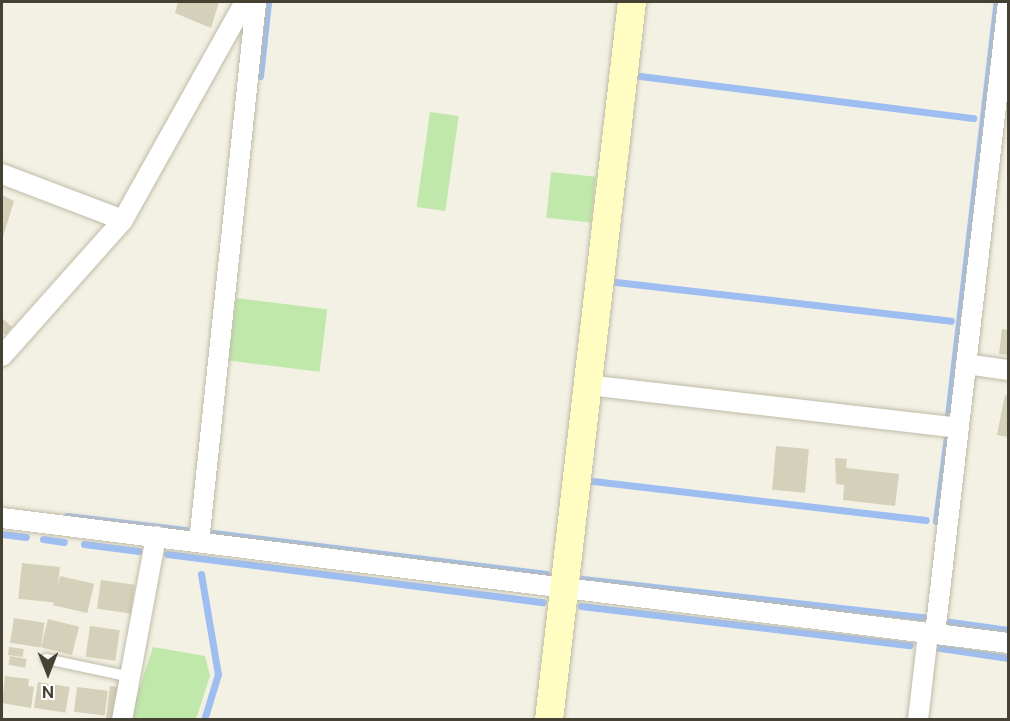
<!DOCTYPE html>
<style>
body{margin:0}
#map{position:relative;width:1010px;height:721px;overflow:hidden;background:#f3f1e4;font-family:"Public Sans",sans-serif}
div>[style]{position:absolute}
.green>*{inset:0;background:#c0e8ab;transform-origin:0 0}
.stream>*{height:7px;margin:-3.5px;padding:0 3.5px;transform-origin:3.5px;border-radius:3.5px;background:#9ebef2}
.building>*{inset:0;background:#d4d0b9;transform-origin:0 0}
.roads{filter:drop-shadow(0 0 2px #bebba7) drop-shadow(0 0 2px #bebba7)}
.lane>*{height:10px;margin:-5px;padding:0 5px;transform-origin:5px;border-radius:5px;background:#fff}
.street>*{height:20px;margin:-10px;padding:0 10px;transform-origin:10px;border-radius:10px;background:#fff}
.secondary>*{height:28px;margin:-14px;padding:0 14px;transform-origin:14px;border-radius:14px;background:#fffdc2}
span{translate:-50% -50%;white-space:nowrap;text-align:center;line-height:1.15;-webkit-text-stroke:6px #fff;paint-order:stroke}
.frame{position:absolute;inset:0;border:3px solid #454234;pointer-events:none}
.north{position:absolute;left:18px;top:643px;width:60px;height:60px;-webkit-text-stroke:4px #fff;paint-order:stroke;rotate:180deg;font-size:16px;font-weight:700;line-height:24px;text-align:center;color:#454234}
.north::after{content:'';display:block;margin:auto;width:21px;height:27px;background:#454234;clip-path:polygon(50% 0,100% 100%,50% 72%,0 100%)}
</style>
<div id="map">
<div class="green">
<div style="left:430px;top:112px;width:29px;height:96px;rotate:8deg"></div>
<div style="left:551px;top:172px;width:45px;height:46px;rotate:6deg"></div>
<div style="left:236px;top:298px;width:92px;height:63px;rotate:7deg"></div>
<div style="clip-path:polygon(153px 647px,205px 656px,210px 676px,196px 719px,129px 720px)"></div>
</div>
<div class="stream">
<div style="left:260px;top:76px;width:74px;rotate:-83.8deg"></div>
<div style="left:640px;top:76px;width:336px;rotate:7.2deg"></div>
<div style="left:616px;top:282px;width:337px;rotate:6.6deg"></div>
<div style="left:948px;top:416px;width:417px;rotate:-83.3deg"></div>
<div style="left:593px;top:481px;width:335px;rotate:6.7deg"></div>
<div style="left:67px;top:516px;width:127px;rotate:6.8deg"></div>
<div style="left:936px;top:521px;width:86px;rotate:-82.6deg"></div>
<div style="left:213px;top:533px;width:336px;rotate:7deg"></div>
<div style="left:2px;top:534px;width:24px;rotate:7deg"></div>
<div style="left:43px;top:539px;width:21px;rotate:8deg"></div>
<div style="left:84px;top:544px;width:55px;rotate:7.3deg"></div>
<div style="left:167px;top:554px;width:379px;rotate:7.3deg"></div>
<div style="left:201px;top:574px;width:101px;rotate:80.4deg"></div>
<div style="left:218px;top:674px;width:48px;rotate:106.9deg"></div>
<div style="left:582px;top:579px;width:347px;rotate:6.4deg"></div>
<div style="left:581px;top:606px;width:331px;rotate:6.8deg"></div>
<div style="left:943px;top:621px;width:66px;rotate:7.9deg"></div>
<div style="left:934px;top:647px;width:75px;rotate:8.5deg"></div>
</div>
<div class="building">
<div style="clip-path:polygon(178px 2px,219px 2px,211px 28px,175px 13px)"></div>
<div style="clip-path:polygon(2px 195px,14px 201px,2px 240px)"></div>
<div style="clip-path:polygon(2px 318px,12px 327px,5px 335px,2px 332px)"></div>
<div style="clip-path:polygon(1002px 329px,1008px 330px,1008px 355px,999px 354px)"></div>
<div style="clip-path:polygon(1005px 395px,1008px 396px,1008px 437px,997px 435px)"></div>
<div style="left:776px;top:446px;width:33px;height:44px;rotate:5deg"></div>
<div style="clip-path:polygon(835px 458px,847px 459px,846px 468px,899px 474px,895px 506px,843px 500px,844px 485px,836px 484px)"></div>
<div style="left:22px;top:563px;width:38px;height:36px;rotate:6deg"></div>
<div style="left:60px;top:576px;width:35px;height:30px;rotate:13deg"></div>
<div style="left:101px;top:580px;width:34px;height:29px;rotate:8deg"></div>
<div style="left:14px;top:618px;width:31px;height:25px;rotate:9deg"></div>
<div style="left:48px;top:619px;width:32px;height:29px;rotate:14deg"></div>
<div style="left:90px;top:626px;width:30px;height:31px;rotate:8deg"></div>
<div style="left:9px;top:647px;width:15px;height:8px;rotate:8deg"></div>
<div style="left:10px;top:656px;width:17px;height:9px;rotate:10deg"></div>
<div style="clip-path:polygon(5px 676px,29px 679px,28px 686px,34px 687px,31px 708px,2px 703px)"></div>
<div style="left:38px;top:682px;width:32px;height:26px;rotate:9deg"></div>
<div style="left:110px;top:686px;width:8px;height:33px;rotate:7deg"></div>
<div style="left:77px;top:687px;width:31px;height:25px;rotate:7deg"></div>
</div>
<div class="roads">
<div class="lane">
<div style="left:46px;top:659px;width:87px;rotate:12deg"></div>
</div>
<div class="street">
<div style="left:2px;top:174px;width:129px;rotate:20.8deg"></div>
<div style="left:2px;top:356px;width:182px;rotate:-48.3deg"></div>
<div style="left:123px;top:220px;width:250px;rotate:-60.8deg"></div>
<div style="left:966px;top:364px;width:42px;rotate:8.1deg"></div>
<div style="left:588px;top:385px;width:373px;rotate:6.6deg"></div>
<div style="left:2px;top:518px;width:1014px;rotate:7.08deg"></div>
<div style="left:199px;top:542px;width:543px;rotate:-83.97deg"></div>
<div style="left:935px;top:634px;width:636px;rotate:-83.41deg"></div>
<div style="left:122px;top:720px;width:187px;rotate:-79.5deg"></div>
<div style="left:918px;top:720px;width:88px;rotate:-83.4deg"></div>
</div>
<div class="secondary">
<div style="left:549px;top:720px;width:723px;rotate:-83.41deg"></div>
</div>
</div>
<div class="frame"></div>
<div class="north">N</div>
</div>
